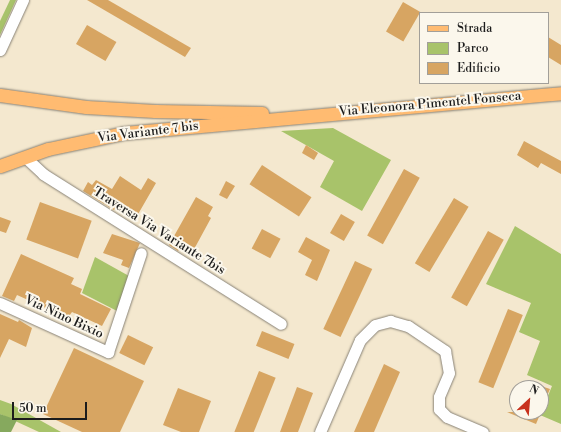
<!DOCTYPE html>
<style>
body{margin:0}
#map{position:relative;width:561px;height:432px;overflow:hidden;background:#f4e8cf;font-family:"Libre Bodoni",serif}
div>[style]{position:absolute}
.green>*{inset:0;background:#a8c36a}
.forest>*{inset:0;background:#86a95e}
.building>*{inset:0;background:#d7a562;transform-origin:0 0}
.roads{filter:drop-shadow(0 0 1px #888276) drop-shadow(0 0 1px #888276)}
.minor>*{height:11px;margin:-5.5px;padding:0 5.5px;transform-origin:5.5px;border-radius:5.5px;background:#fff}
.major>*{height:13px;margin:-6.5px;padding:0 6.5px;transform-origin:6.5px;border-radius:6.5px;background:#ffbb71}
span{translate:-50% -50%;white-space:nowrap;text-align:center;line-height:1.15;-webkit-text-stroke:4px #fbf7ec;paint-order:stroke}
.street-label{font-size:13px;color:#1c1c1c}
.legend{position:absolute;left:419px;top:12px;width:130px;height:72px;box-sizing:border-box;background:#fbf7ec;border:1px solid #a29f99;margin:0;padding:5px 7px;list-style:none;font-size:12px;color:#1c1c1c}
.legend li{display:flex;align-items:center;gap:8px;height:20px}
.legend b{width:20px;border:1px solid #a29f99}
.north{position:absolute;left:509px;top:380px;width:40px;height:40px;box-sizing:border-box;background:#fbf7ec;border:1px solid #a29f99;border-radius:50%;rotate:26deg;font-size:11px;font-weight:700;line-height:16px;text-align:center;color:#1c1c1c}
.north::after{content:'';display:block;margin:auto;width:14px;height:18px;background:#c8321e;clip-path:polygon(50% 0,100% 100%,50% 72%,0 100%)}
.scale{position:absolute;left:12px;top:402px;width:75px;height:18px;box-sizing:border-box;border:2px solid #1c1c1c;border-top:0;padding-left:5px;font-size:12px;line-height:14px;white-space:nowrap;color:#1c1c1c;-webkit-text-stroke:3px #fbf7ec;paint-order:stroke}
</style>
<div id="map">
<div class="green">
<div style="clip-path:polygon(10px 0,16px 0,0 35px,0 21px)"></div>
<div style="clip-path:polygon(333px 128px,391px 160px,362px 211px,320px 187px,334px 161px,281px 131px)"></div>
<div style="clip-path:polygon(515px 226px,561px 254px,561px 424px,540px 415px,552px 386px,527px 375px,540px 341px,519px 332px,531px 303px,486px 284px)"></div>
<div style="clip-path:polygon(95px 257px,129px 276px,117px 311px,82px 293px)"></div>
<div style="clip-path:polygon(0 400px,11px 404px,61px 432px,39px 432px,0 414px)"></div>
</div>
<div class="forest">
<div style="clip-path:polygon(0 414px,17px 420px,11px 432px,0 432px)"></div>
</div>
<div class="building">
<div style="clip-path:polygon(87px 0,108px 0,191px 48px,185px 57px)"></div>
<div style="left:403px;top:2px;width:20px;height:34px;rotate:30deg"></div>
<div style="left:87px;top:25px;width:34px;height:22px;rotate:30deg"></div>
<div style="clip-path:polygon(548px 37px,561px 45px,561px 65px,548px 57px)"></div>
<div style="clip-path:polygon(524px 141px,561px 161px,561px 174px,541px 163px,538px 168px,517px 155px)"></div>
<div style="clip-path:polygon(306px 145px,318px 153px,314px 160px,302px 153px)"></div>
<div style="left:262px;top:165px;width:59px;height:23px;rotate:33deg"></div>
<div style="left:404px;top:169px;width:18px;height:76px;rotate:29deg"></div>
<div style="clip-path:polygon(120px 176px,141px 190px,148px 178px,156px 183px,137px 216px,118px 204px,114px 210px,83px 191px,88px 182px,92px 185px,96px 180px,112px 189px)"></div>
<div style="clip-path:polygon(226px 181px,235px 186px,227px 199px,219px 195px)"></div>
<div style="clip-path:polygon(196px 197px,213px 207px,208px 216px,211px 218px,192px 253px,181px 247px,178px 251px,169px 245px)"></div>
<div style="left:454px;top:198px;width:17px;height:76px;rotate:31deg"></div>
<div style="left:40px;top:202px;width:55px;height:40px;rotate:20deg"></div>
<div style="left:341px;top:214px;width:16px;height:22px;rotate:30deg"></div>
<div style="clip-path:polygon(0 217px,11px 221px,6px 233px,0 231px)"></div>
<div style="left:262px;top:229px;width:21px;height:22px;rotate:28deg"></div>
<div style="left:488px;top:231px;width:18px;height:76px;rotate:29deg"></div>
<div style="clip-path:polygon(112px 234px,140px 243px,129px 268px,121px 265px,123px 260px,103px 253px)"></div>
<div style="clip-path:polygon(306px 237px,330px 250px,317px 281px,305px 275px,312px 260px,298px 252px)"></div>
<div style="clip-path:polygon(21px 254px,74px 278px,71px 284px,82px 289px,80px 294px,111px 309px,102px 326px,72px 312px,69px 316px,58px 311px,57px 313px,17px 295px,14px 301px,2px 296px)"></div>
<div style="left:355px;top:261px;width:19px;height:75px;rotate:25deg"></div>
<div style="left:508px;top:309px;width:16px;height:79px;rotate:22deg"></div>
<div style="clip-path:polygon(0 314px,18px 322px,19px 320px,32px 328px,26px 347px,9px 339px,0 358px)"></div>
<div style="left:262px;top:331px;width:35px;height:16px;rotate:22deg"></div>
<div style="left:128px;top:335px;width:28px;height:20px;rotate:26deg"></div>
<div style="clip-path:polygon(74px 348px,144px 381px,120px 432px,82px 432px,43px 414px)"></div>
<div style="clip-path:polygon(384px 364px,400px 372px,374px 432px,354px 432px)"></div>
<div style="left:259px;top:371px;width:18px;height:66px;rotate:22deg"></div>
<div style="clip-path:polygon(541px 386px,550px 389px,541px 410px)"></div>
<div style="clip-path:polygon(297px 387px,313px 393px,298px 432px,280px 432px)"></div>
<div style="clip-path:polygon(178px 388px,211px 401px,199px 432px,181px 432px,163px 425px)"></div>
<div style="clip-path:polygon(507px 412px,541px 412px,536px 424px)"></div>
</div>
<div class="roads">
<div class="minor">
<div style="left:0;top:50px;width:55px;rotate:-65.3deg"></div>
<div style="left:25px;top:157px;width:25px;rotate:43deg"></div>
<div style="left:43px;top:174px;width:281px;rotate:32.2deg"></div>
<div style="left:0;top:303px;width:119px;rotate:24.4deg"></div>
<div style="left:108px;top:352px;width:104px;rotate:-71.6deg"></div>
<div style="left:320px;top:432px;width:100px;rotate:-66.5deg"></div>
<div style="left:360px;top:340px;width:21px;rotate:-45deg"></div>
<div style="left:375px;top:325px;width:16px;rotate:-15deg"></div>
<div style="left:390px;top:321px;width:19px;rotate:16deg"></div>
<div style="left:408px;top:326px;width:45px;rotate:34deg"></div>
<div style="left:445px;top:351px;width:22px;rotate:80deg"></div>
<div style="left:449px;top:373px;width:26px;rotate:113deg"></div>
<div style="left:439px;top:397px;width:12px;rotate:90deg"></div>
<div style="left:439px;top:409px;width:11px;rotate:45deg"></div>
<div style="left:447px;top:417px;width:39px;rotate:23deg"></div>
</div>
<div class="major">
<div style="left:0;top:95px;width:87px;rotate:7.9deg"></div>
<div style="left:86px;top:107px;width:69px;rotate:3.3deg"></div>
<div style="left:155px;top:111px;width:107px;rotate:1.1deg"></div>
<div style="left:0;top:166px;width:51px;rotate:-19.5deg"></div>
<div style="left:48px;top:149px;width:78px;rotate:-11.9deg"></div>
<div style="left:124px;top:133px;width:439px;rotate:-5.2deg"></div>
</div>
</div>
<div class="street-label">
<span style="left:430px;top:104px;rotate:-5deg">Via Eleonora Pimentel Fonseca</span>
<span style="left:148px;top:132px;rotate:-7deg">Via Variante 7 bis</span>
<span style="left:159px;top:231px;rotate:32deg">Traversa Via Variante 7bis</span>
<span style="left:64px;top:317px;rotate:25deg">Via Nino Bixio</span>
</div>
<ul class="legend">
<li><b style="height:5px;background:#ffbb71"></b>Strada</li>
<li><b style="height:11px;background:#a8c36a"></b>Parco</li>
<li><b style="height:11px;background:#d7a562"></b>Edificio</li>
</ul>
<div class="north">N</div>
<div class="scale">50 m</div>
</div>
